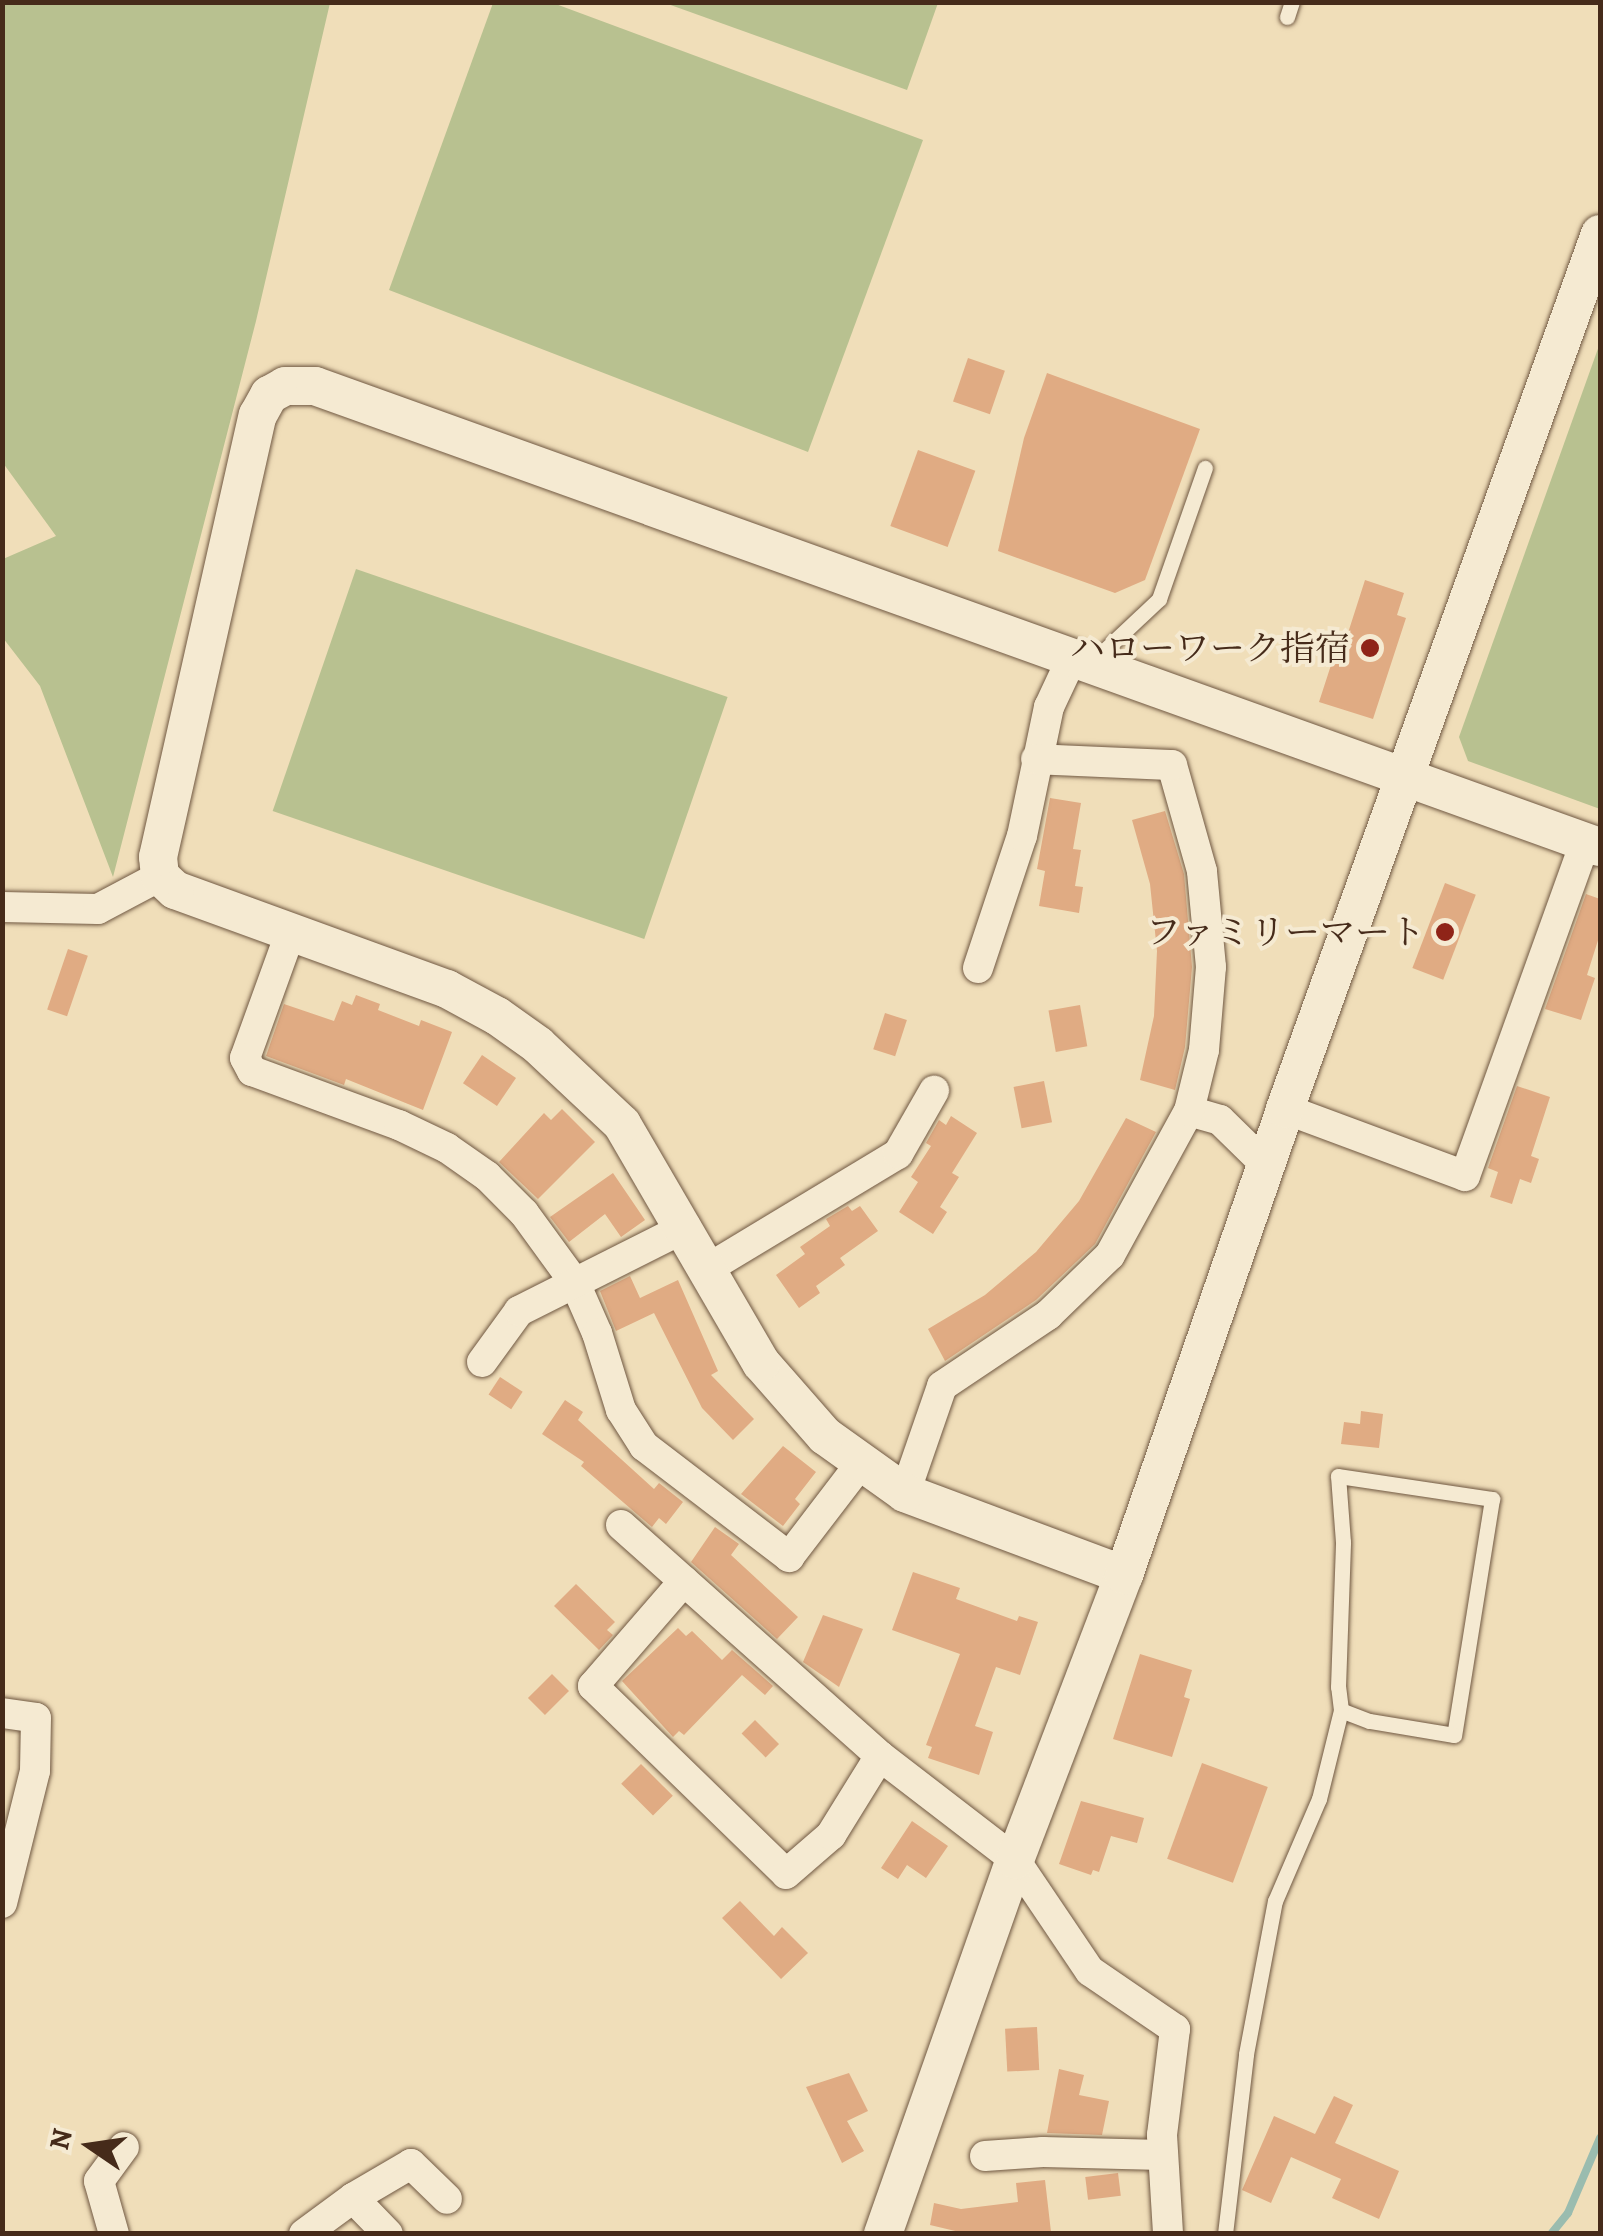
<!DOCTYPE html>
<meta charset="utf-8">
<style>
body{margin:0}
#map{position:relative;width:1603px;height:2236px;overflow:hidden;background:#f0deb9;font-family:Alegreya,"Noto Serif JP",serif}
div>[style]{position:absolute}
.green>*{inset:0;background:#b8c190;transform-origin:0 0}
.stream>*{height:8px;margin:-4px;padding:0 4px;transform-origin:4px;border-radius:4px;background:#9abcaf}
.building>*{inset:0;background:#e0ab83;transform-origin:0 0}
.roads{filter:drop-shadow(0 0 2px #705842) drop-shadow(0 0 2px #705842)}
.service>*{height:15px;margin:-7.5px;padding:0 7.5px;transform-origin:7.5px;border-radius:7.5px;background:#f5ead2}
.minor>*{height:30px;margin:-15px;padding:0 15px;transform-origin:15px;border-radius:15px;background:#f5ead2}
.tertiary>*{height:38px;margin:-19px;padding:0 19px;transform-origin:19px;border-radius:19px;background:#f5ead2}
.dots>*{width:28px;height:28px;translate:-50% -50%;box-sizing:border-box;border:5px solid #f5ead2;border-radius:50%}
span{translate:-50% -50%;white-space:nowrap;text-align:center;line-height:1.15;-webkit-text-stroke:8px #f5ead2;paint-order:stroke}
.poi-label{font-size:35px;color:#462b1a}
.right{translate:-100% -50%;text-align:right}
.frame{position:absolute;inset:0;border:5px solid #462b1a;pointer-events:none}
.north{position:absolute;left:40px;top:2096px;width:100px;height:100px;-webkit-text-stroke:8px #f5ead2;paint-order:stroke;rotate:283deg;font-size:28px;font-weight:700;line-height:40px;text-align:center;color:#462b1a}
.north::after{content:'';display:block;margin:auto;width:35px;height:45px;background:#462b1a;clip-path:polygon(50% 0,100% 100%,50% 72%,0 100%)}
</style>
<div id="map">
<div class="green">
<div style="clip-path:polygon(3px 2px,330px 3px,256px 321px,113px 877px,40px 686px,3px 638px,3px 559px,56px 536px,3px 463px)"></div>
<div style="clip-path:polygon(493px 3px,553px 3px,923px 140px,808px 452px,389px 290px)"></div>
<div style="clip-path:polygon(665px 3px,938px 2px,938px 3px,907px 90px)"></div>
<div style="clip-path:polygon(1600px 343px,1600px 809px,1468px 761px,1459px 737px)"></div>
<div style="left:356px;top:569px;width:393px;height:256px;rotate:19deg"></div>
</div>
<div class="stream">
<div style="left:1551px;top:2234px;width:27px;rotate:-51deg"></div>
<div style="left:1568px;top:2213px;width:82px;rotate:-66.9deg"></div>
</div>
<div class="building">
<div style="left:968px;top:358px;width:39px;height:46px;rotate:19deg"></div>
<div style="clip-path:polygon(1047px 373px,1200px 429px,1145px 580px,1115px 593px,998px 551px,1024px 438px)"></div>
<div style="left:918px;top:450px;width:61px;height:81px;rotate:20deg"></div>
<div style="clip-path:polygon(1365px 580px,1404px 593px,1397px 615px,1406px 618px,1373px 719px,1319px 702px,1332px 662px,1338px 664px)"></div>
<div style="clip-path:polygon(1050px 798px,1081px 803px,1073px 849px,1081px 850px,1075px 886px,1083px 887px,1079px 913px,1039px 906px,1045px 871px,1037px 869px)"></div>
<div style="clip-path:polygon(1165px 811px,1184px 874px,1192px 967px,1185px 1047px,1175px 1090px,1140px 1080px,1154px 1016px,1157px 951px,1150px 884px,1132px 820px)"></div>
<div style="left:1445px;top:883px;width:33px;height:91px;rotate:21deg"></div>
<div style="clip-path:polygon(1586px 894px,1600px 899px,1600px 934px,1587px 975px,1595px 978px,1581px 1020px,1545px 1009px)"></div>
<div style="left:68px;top:949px;width:21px;height:64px;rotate:19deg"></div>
<div style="clip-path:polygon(356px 995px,380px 1004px,378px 1010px,419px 1026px,421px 1020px,452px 1032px,423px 1110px,346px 1079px,344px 1085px,266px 1056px,284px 1004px,334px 1021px,342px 1001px,352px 1005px)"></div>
<div style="left:1080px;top:1005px;width:42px;height:32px;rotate:80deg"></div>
<div style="left:885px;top:1013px;width:23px;height:38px;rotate:18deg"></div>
<div style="left:482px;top:1055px;width:41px;height:34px;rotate:34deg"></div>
<div style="left:1044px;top:1081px;width:42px;height:31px;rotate:79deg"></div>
<div style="clip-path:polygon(1517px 1086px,1550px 1097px,1531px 1156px,1539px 1159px,1531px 1183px,1520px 1179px,1512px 1204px,1490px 1197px,1498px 1172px,1488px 1168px)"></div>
<div style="clip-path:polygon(562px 1109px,595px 1142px,538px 1199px,499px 1162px,544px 1113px,551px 1120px)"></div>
<div style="clip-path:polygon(951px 1116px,977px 1133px,952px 1173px,959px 1177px,940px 1207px,947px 1212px,933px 1234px,899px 1212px,918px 1182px,911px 1177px,931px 1146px,926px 1143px,939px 1120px,946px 1125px)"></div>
<div style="clip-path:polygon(1126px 1118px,1156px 1132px,1095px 1244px,1036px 1300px,945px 1361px,928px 1329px,985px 1295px,1036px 1252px,1079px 1201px)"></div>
<div style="clip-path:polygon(613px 1173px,645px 1220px,621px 1237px,605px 1214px,569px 1242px,550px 1217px)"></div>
<div style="clip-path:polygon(848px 1206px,852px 1211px,860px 1206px,878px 1231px,840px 1258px,845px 1265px,816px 1286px,820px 1293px,799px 1308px,776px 1275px,805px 1254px,800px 1247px,830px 1226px,826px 1219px)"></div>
<div style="clip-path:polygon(630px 1276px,640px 1298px,678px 1280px,718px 1371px,711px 1375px,754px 1419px,733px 1440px,702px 1408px,654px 1313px,616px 1331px,600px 1291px)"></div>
<div style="left:500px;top:1377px;width:27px;height:21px;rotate:33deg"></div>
<div style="clip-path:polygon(565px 1400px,583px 1412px,578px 1420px,654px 1489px,659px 1483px,683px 1502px,666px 1524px,659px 1518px,652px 1527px,581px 1466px,584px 1462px,542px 1434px)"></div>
<div style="clip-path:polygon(1361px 1411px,1383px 1414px,1379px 1448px,1341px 1444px,1344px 1422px,1360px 1424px)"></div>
<div style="clip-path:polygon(783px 1446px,816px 1472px,795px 1499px,800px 1504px,783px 1526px,741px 1494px)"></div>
<div style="clip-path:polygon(715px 1527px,739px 1544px,731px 1555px,798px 1617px,777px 1639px,691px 1562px)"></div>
<div style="clip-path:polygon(913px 1572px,960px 1588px,956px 1599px,1017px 1621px,1019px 1616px,1038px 1622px,1020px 1675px,996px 1667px,975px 1726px,993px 1732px,979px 1775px,928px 1758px,932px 1747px,926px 1745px,960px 1654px,892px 1630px)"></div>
<div style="clip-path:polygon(576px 1584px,615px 1622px,607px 1630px,613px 1635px,599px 1650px,554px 1606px)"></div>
<div style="clip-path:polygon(823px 1615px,863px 1629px,839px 1687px,803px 1662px)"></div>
<div style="clip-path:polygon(678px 1628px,686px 1636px,692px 1631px,722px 1660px,732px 1650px,773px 1686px,765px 1695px,742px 1675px,684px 1735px,679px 1731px,673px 1737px,622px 1681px)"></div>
<div style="clip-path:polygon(1140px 1654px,1192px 1670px,1184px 1697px,1190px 1699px,1172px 1757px,1113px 1739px)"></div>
<div style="left:552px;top:1674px;width:24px;height:34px;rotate:45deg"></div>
<div style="left:755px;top:1720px;width:34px;height:19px;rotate:45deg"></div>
<div style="left:1202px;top:1763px;width:70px;height:102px;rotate:20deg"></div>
<div style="left:641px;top:1764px;width:45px;height:28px;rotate:45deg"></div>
<div style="clip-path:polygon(1081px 1801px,1144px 1818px,1137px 1843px,1111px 1836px,1099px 1872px,1093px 1870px,1091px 1875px,1059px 1864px)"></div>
<div style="clip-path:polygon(912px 1821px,948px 1846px,926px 1878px,907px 1865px,898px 1879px,881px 1868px)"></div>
<div style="clip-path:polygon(740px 1901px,774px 1936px,782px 1927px,808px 1953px,781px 1979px,722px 1918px)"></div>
<div style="left:1037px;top:2027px;width:43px;height:32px;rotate:87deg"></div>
<div style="clip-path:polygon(1059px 2069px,1084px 2075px,1079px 2095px,1109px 2101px,1102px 2135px,1047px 2133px)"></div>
<div style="clip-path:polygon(849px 2073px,868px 2111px,847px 2121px,864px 2151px,842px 2163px,806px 2087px)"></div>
<div style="clip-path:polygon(1334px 2096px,1353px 2105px,1335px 2143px,1399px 2171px,1379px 2219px,1332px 2198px,1341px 2179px,1291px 2157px,1271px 2203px,1242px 2190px,1274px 2116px,1315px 2134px)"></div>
<div style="left:1118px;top:2173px;width:23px;height:33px;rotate:83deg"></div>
<div style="clip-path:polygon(1045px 2180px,1051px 2232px,968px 2234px,930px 2225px,934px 2203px,961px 2209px,1018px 2202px,1016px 2183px)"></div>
</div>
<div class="roads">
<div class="service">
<div style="left:1287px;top:17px;width:16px;rotate:-72deg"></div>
<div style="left:1092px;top:662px;width:92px;rotate:-43.2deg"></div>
<div style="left:1159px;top:599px;width:139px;rotate:-70.7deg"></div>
<div style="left:1338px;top:1476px;width:156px;rotate:8.5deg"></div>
<div style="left:1492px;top:1499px;width:239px;rotate:99.1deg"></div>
<div style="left:1454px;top:1735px;width:86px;rotate:-170.6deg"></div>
<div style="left:1369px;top:1721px;width:30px;rotate:-159deg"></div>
<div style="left:1341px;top:1710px;width:23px;rotate:-97deg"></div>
<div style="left:1338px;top:1687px;width:145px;rotate:-88deg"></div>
<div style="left:1343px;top:1542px;width:66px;rotate:-94.3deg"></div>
<div style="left:1225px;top:2234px;width:181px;rotate:-83.3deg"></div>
<div style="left:1246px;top:2054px;width:156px;rotate:-79.3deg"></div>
<div style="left:1275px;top:1901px;width:111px;rotate:-66.7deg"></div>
<div style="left:1319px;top:1799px;width:92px;rotate:-76.1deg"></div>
</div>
<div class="minor">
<div style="left:2px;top:907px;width:96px;rotate:1.2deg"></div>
<div style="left:98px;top:909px;width:70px;rotate:-28deg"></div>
<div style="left:291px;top:931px;width:135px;rotate:109.9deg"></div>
<div style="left:245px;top:1058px;width:15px;rotate:62deg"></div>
<div style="left:252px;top:1071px;width:157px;rotate:20.2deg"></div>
<div style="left:399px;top:1125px;width:53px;rotate:25.6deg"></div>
<div style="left:447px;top:1148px;width:49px;rotate:35deg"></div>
<div style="left:487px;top:1176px;width:52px;rotate:45deg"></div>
<div style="left:524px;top:1213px;width:87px;rotate:53.9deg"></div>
<div style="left:575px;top:1283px;width:55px;rotate:66.3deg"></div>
<div style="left:597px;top:1333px;width:81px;rotate:72.7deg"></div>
<div style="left:621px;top:1410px;width:43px;rotate:57.4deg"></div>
<div style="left:644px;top:1446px;width:183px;rotate:37.4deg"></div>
<div style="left:789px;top:1557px;width:117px;rotate:-52.6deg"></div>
<div style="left:978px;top:968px;width:139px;rotate:-71.6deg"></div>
<div style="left:1022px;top:836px;width:132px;rotate:-78.2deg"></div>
<div style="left:1049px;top:707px;width:54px;rotate:-64.9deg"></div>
<div style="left:1285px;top:1109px;width:192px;rotate:20.4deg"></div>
<div style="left:1465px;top:1176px;width:355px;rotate:-70.2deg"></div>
<div style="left:1189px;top:1111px;width:32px;rotate:16deg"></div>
<div style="left:1220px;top:1120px;width:64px;rotate:44.4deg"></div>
<div style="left:707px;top:1269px;width:223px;rotate:-31.1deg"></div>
<div style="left:898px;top:1154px;width:73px;rotate:-60.3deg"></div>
<div style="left:482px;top:1362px;width:63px;rotate:-54deg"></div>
<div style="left:519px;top:1311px;width:187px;rotate:-26.7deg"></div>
<div style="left:905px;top:1493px;width:113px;rotate:-70.9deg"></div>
<div style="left:942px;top:1386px;width:128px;rotate:-33.8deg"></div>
<div style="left:1048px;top:1315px;width:86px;rotate:-44.1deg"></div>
<div style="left:1110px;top:1255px;width:164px;rotate:-61.3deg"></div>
<div style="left:1189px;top:1111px;width:63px;rotate:-76.2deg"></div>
<div style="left:1204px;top:1050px;width:83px;rotate:-85.2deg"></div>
<div style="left:1211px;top:967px;width:96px;rotate:-95.4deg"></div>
<div style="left:1202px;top:871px;width:110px;rotate:-105.8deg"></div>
<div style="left:1172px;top:765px;width:136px;rotate:-177.5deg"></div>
<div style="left:621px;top:1525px;width:347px;rotate:41.7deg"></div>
<div style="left:880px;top:1756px;width:170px;rotate:37.6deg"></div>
<div style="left:1015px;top:1860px;width:134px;rotate:56deg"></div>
<div style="left:1090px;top:1971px;width:103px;rotate:34.3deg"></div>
<div style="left:1175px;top:2029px;width:107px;rotate:97deg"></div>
<div style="left:1162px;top:2135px;width:99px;rotate:86.5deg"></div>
<div style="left:684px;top:1581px;width:139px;rotate:130.9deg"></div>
<div style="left:593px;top:1686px;width:269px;rotate:44.2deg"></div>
<div style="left:786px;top:1874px;width:60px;rotate:-40.9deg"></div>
<div style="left:831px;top:1835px;width:93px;rotate:-58.2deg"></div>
<div style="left:2px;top:1713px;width:34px;rotate:8deg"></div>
<div style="left:36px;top:1718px;width:53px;rotate:91.1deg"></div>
<div style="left:35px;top:1771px;width:136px;rotate:104deg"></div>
<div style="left:985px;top:2156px;width:58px;rotate:-3.9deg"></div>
<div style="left:1043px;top:2152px;width:119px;rotate:1.4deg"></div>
<div style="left:353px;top:2198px;width:50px;rotate:45.8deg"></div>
<div style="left:114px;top:2234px;width:55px;rotate:-105.8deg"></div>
<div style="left:99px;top:2181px;width:42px;rotate:-53.7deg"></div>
<div style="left:304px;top:2234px;width:61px;rotate:-36.3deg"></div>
<div style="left:353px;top:2198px;width:67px;rotate:-30.4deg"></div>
<div style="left:411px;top:2164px;width:50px;rotate:44.2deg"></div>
</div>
<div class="tertiary">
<div style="left:1124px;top:1575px;width:234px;rotate:-159.5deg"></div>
<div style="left:905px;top:1493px;width:98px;rotate:-144.5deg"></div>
<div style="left:825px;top:1436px;width:97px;rotate:-131.2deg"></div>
<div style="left:761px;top:1363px;width:276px;rotate:-120.2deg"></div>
<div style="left:622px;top:1124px;width:115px;rotate:-136.8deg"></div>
<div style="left:538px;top:1045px;width:50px;rotate:-144.7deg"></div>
<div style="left:497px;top:1016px;width:57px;rotate:-151.6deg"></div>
<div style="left:447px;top:989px;width:289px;rotate:-160deg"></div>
<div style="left:175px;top:890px;width:21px;rotate:-137deg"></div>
<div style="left:160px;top:876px;width:19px;rotate:-96deg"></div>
<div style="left:158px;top:857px;width:453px;rotate:-77.3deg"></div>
<div style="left:258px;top:415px;width:23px;rotate:-61deg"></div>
<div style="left:269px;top:395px;width:18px;rotate:-29deg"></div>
<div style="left:285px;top:386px;width:30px"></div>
<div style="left:315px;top:386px;width:1365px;rotate:19.74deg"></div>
<div style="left:883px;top:2234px;width:397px;rotate:-70.6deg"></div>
<div style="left:1015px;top:1860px;width:305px;rotate:-69.1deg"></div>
<div style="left:1124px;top:1575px;width:493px;rotate:-70.9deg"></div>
<div style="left:1285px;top:1109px;width:930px;rotate:-70.2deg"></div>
</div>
</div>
<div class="dots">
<div style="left:1370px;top:648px;background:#8f2418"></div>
<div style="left:1445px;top:932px;background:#8f2418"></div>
</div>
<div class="poi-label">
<span class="right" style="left:1350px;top:648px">ハローワーク指宿</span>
<span class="right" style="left:1425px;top:932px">ファミリーマート</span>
</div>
<div class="frame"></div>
<div class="north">N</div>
</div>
